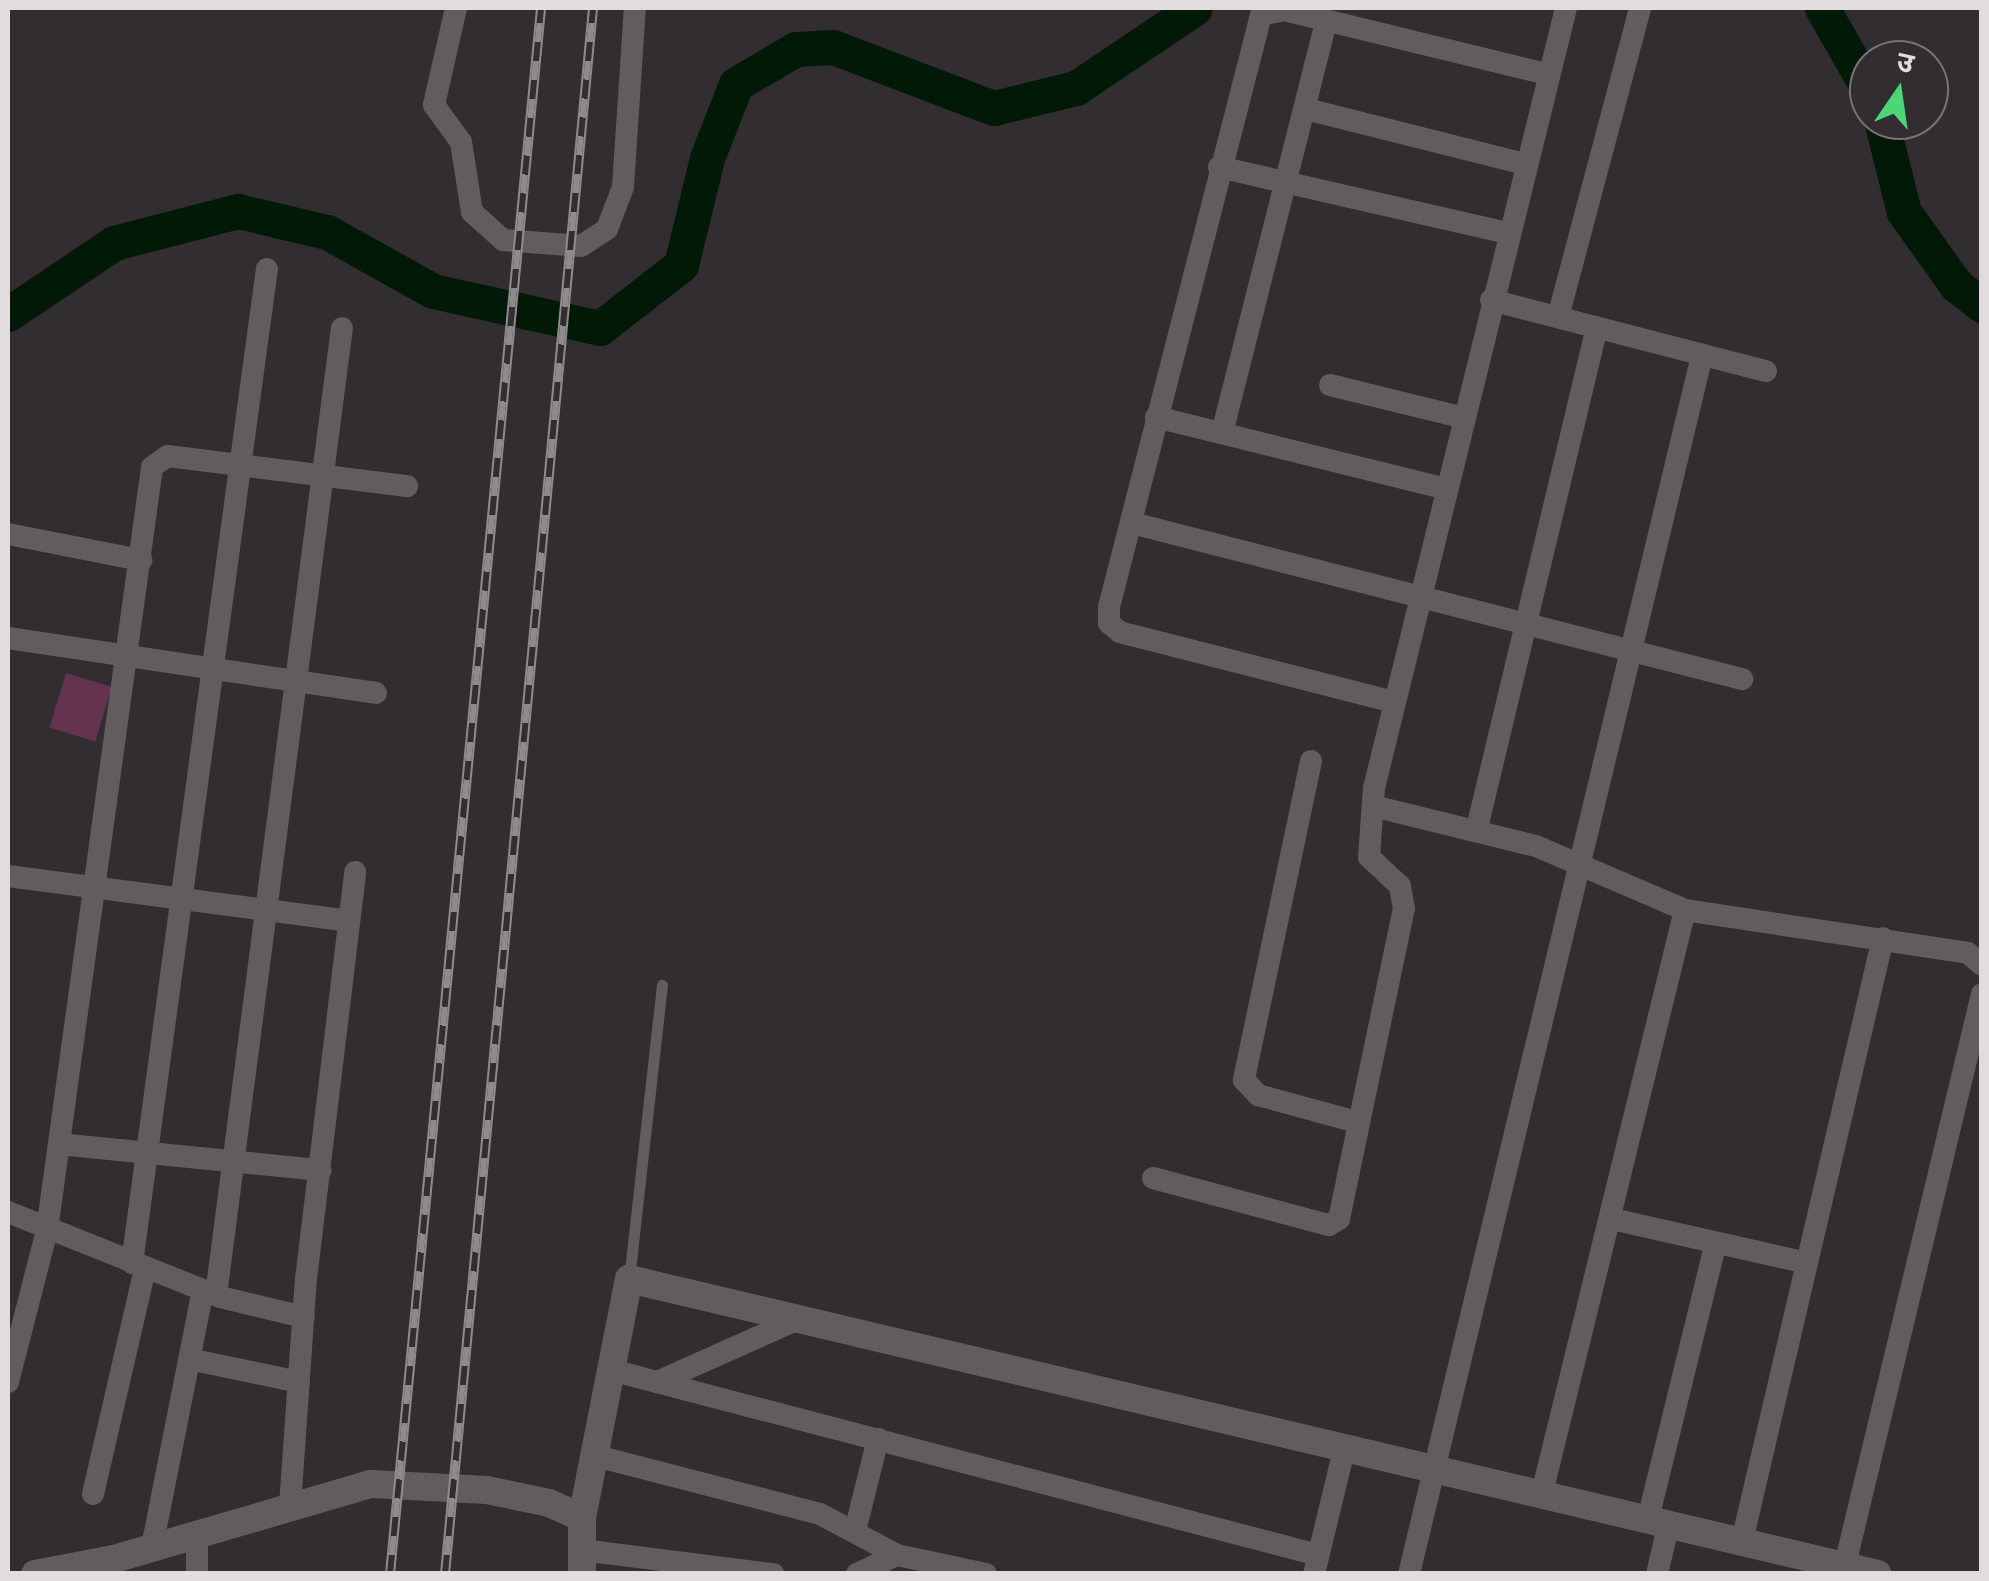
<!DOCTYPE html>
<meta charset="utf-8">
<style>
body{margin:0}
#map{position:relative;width:1989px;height:1581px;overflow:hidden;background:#322d30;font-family:Jost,"Noto Sans Devanagari",sans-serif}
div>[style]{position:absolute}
.river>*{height:35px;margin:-17.5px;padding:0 17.5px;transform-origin:17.5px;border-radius:17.5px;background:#021907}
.building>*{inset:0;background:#63334f;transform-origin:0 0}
.service>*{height:11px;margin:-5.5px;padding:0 5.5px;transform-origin:5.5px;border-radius:5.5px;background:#625b5f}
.minor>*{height:22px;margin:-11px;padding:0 11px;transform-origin:11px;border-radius:11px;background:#625b5f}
.tertiary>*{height:28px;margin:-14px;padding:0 14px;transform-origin:14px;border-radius:14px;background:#625b5f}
.rail>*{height:10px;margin-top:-5px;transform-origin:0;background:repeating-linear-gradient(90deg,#322d30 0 19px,#8f8a8d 0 38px);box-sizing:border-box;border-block:2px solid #8f8a8d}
span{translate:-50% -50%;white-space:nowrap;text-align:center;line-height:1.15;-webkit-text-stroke:8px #322d30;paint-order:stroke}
.frame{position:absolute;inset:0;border:10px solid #e1dddf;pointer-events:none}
.north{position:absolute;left:1849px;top:40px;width:100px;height:100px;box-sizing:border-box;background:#322d30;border:2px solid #787376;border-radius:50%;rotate:13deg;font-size:28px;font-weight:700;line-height:40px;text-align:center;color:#e1dddf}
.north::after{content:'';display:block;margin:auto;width:35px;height:45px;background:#4dd676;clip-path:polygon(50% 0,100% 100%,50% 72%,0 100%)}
</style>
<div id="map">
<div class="river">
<div style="left:1822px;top:8px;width:95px;rotate:60.2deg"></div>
<div style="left:1881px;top:120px;width:95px;rotate:76deg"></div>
<div style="left:1904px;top:212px;width:90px;rotate:54.5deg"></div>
<div style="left:1956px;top:285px;width:33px;rotate:38deg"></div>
<div style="left:8px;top:314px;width:128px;rotate:-33.8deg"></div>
<div style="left:114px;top:243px;width:128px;rotate:-14.5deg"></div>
<div style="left:238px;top:211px;width:91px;rotate:13.3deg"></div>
<div style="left:327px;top:232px;width:121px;rotate:29.1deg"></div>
<div style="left:433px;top:291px;width:171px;rotate:12.5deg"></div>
<div style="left:600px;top:328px;width:103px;rotate:-37.9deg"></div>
<div style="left:681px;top:265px;width:110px;rotate:-76.3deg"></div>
<div style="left:707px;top:158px;width:79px;rotate:-68.6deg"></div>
<div style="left:736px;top:84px;width:69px;rotate:-30.3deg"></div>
<div style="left:796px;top:49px;width:37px;rotate:-3deg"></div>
<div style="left:833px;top:47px;width:172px;rotate:20.8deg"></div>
<div style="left:994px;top:108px;width:84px;rotate:-13.7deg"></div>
<div style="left:1076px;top:88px;width:143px;rotate:-33.9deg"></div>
</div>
<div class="building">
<div style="left:66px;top:673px;width:48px;height:57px;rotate:17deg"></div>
</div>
<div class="service">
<div style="left:629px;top:1279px;width:296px;rotate:-83.6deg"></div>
</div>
<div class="minor">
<div style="left:456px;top:8px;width:99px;rotate:102.8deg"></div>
<div style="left:434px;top:105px;width:46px;rotate:53.9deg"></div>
<div style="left:461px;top:142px;width:71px;rotate:81.1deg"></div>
<div style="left:472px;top:212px;width:42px;rotate:42.1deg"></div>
<div style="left:503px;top:240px;width:78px;rotate:4.4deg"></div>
<div style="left:581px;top:246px;width:31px;rotate:-33deg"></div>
<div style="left:607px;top:229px;width:45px;rotate:-69.1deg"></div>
<div style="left:623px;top:187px;width:179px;rotate:-86.2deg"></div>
<div style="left:1306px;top:109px;width:226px;rotate:14.1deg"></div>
<div style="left:1219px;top:167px;width:296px;rotate:12.9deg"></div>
<div style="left:1491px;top:300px;width:284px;rotate:14.5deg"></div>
<div style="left:1558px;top:317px;width:320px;rotate:-75.1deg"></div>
<div style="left:1330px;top:385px;width:138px;rotate:13.8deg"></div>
<div style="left:1156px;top:417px;width:300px;rotate:13.9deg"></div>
<div style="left:1222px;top:433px;width:425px;rotate:-75.8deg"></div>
<div style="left:1132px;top:523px;width:630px;rotate:14.35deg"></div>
<div style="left:8px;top:534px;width:136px;rotate:11.1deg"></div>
<div style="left:8px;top:638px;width:372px;rotate:8.5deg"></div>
<div style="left:1394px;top:702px;width:283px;rotate:-165.7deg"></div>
<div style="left:1120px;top:632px;width:14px;rotate:-141deg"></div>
<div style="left:1109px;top:623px;width:16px;rotate:-90deg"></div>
<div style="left:1109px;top:607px;width:611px;rotate:-75.6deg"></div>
<div style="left:1261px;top:15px;width:24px;rotate:-12deg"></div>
<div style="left:1284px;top:10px;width:271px;rotate:13.7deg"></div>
<div style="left:1311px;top:761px;width:326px;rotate:101.9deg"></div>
<div style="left:1244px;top:1080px;width:21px;rotate:47deg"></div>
<div style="left:1258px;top:1095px;width:103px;rotate:15.3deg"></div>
<div style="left:1377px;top:807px;width:164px;rotate:13.8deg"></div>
<div style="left:1536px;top:846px;width:162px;rotate:23.2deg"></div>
<div style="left:1685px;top:910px;width:286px;rotate:8.6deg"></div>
<div style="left:1968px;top:953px;width:18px;rotate:41deg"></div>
<div style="left:1477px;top:828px;width:515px;rotate:-76.53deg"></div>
<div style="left:8px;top:876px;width:343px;rotate:7.5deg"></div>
<div style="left:59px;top:1144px;width:263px;rotate:5.7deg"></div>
<div style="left:1153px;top:1178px;width:182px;rotate:15deg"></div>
<div style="left:1329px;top:1225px;width:12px;rotate:-31deg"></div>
<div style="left:1339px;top:1219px;width:317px;rotate:-78.2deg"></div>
<div style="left:1404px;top:909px;width:23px;rotate:-100deg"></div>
<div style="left:1400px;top:886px;width:42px;rotate:-136.9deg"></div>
<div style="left:1369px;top:857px;width:69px;rotate:-85.9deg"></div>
<div style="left:1374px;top:788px;width:803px;rotate:-76.17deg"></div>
<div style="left:8px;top:1212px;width:228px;rotate:21.8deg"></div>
<div style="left:220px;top:1297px;width:86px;rotate:13.4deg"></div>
<div style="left:1612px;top:1219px;width:200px;rotate:12.7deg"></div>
<div style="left:132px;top:1263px;width:1003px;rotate:-82.27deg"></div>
<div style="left:216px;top:1295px;width:975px;rotate:-82.58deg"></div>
<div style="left:189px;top:1359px;width:112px;rotate:11.8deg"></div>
<div style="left:615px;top:1371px;width:727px;rotate:14.67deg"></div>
<div style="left:8px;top:1382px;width:157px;rotate:-75.6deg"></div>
<div style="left:47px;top:1230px;width:770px;rotate:-82.16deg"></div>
<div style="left:152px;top:467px;width:19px;rotate:-35deg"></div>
<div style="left:168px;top:456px;width:241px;rotate:7.2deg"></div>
<div style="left:657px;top:1382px;width:158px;rotate:-24deg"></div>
<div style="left:596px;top:1456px;width:231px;rotate:14.5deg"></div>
<div style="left:820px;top:1514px;width:87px;rotate:28deg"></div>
<div style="left:897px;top:1555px;width:91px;rotate:12.1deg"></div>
<div style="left:1542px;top:1493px;width:600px;rotate:-76.22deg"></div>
<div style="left:93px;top:1494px;width:231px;rotate:-77deg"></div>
<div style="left:290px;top:1506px;width:228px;rotate:-86deg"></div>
<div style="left:306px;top:1279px;width:410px;rotate:-83.1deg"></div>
<div style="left:1648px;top:1519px;width:284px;rotate:-76.2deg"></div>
<div style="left:856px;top:1527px;width:91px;rotate:-76deg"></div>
<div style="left:1742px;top:1541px;width:619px;rotate:-76.84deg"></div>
<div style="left:152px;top:1547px;width:262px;rotate:-78.8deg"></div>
<div style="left:582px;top:1550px;width:193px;rotate:7.2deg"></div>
<div style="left:1845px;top:1565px;width:587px;rotate:-76.51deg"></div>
<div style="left:197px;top:1574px;width:41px;rotate:-90deg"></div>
<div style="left:857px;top:1574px;width:44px;rotate:-25.4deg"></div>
<div style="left:1314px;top:1574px;width:132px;rotate:-76.4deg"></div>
<div style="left:1409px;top:1574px;width:1254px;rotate:-76.48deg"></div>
<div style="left:1657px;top:1574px;width:52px;rotate:-76.8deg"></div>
</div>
<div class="tertiary">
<div style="left:582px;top:1518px;width:244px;rotate:-78.9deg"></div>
<div style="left:629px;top:1279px;width:1283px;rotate:13.29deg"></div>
<div style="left:35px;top:1574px;width:80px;rotate:-10.8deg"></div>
<div style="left:114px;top:1559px;width:268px;rotate:-16.3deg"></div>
<div style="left:371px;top:1484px;width:116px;rotate:3deg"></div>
<div style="left:487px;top:1490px;width:63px;rotate:11.8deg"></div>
<div style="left:549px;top:1503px;width:36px;rotate:24deg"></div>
<div style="left:582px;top:1518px;width:56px;rotate:90deg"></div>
</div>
<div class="rail">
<div style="left:390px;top:1574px;width:1573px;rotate:-84.49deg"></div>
<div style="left:445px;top:1574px;width:1573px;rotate:-84.6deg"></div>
</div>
<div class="frame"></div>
<div class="north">उ</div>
</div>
